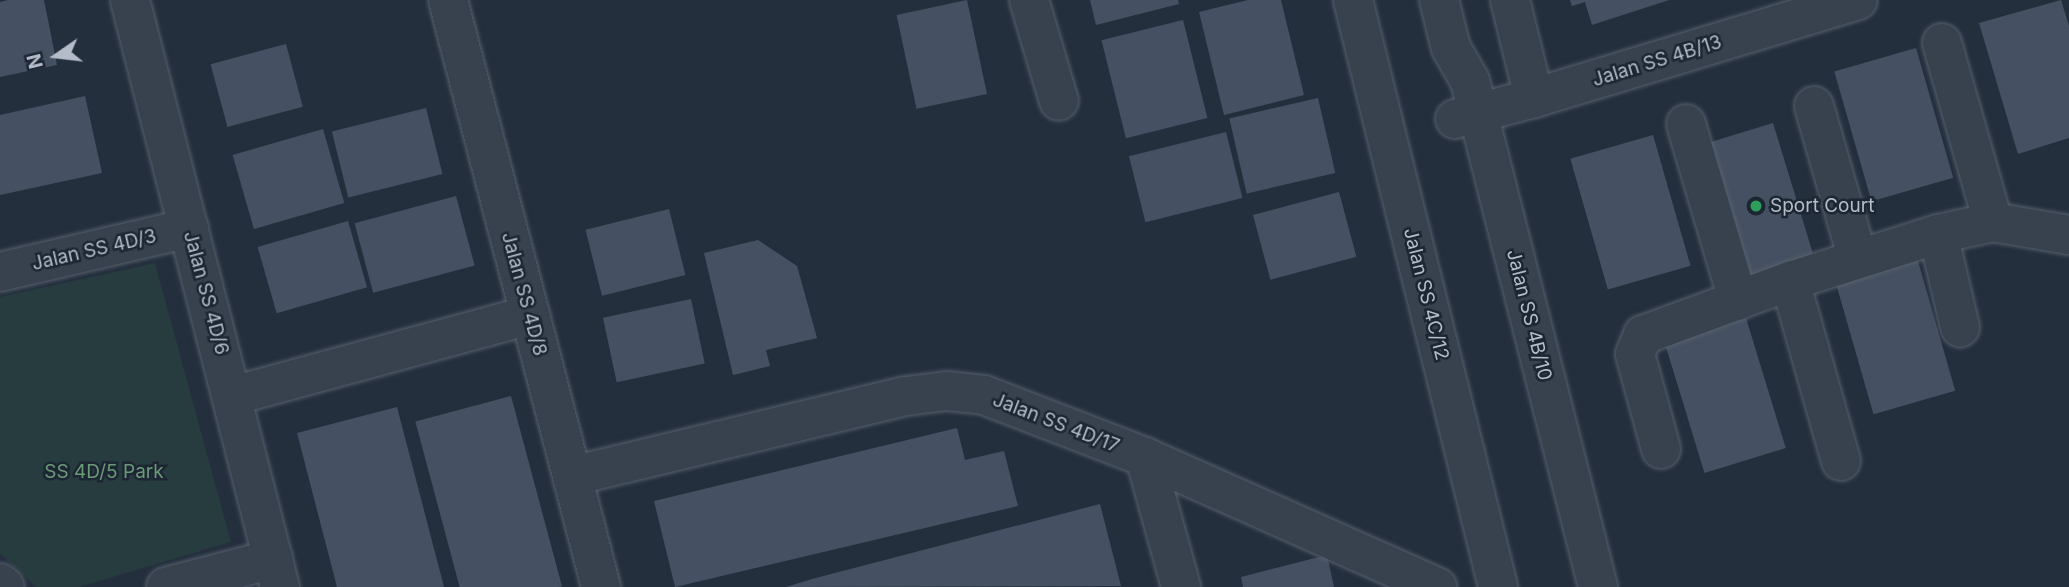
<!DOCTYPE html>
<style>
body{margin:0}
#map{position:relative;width:2069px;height:587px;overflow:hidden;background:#242f3e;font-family:Inter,sans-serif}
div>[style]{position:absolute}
.green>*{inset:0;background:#263c3f}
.building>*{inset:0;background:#455162;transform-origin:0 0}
.roads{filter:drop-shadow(0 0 2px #565f6c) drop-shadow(0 0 2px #565f6c)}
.minor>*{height:38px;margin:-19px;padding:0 19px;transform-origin:19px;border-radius:19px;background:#38414e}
.dots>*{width:19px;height:19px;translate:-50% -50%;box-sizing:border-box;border:4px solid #1d2633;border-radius:50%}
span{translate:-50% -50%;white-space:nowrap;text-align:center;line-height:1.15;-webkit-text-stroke:5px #1d2633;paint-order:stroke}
.street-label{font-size:19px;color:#b4bcc9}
.poi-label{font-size:19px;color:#b4bcc9}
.left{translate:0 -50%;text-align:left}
.park-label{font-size:19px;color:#6b9a76}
.north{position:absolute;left:21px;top:21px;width:70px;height:70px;-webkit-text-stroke:5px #1d2633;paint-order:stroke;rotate:256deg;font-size:19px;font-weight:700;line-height:28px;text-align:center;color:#b4bcc9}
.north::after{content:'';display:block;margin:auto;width:24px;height:32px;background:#b4bcc9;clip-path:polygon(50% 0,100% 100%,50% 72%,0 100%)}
</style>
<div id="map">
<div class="green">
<div style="clip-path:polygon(155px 263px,231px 542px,79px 587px,36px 587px,0 554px,0 297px)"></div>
</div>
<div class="building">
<div style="clip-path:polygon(8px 0,44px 0,57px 65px,0 77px,0 2px)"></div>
<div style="left:967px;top:0;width:96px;height:72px;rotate:78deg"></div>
<div style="clip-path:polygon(1090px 0,1178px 0,1179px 4px,1096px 25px)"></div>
<div style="clip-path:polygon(1248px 0,1281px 0,1304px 95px,1224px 115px,1199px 12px)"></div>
<div style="clip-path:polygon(1570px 0,1669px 0,1592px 25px,1585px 2px,1572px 6px)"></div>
<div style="clip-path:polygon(2061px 0,2069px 26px,2069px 138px,2018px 154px,1979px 23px)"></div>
<div style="left:1183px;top:20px;width:101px;height:84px;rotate:76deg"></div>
<div style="left:286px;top:44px;width:65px;height:78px;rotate:75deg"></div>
<div style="left:1916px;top:48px;width:135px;height:85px;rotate:74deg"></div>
<div style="clip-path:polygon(85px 96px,102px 173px,0 195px,0 115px)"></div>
<div style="left:1318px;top:98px;width:77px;height:91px;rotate:77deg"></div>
<div style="left:426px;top:108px;width:68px;height:97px;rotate:76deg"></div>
<div style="left:1773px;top:123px;width:148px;height:81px;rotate:73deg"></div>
<div style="left:323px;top:129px;width:77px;height:94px;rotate:74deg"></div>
<div style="left:1226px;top:132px;width:68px;height:100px;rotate:76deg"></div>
<div style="left:1653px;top:135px;width:136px;height:86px;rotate:74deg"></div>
<div style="left:1339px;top:192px;width:67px;height:89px;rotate:75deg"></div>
<div style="left:456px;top:196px;width:72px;height:105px;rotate:75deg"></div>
<div style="left:669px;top:209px;width:68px;height:86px;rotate:76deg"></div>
<div style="left:348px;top:221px;width:69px;height:94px;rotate:74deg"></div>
<div style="clip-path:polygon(758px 240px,797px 266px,817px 338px,766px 350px,770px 366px,733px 375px,704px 253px)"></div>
<div style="left:1918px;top:261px;width:135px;height:85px;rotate:74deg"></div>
<div style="left:691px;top:299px;width:66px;height:90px;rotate:78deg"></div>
<div style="left:1746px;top:318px;width:136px;height:85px;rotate:73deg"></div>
<div style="left:511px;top:396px;width:197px;height:99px;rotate:75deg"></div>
<div style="clip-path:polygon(397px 407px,444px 587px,337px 587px,297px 433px)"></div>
<div style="clip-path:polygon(957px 428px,965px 460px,1004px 451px,1018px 506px,675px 587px,654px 501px)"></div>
<div style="clip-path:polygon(1100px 504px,1121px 586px,786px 587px,812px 579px)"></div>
<div style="clip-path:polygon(1327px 555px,1334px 587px,1243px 587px,1241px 577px)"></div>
</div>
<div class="roads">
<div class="minor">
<div style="left:130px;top:0;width:606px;rotate:75.67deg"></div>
<div style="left:448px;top:0;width:607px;rotate:75.39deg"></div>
<div style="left:1029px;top:0;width:105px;rotate:73.5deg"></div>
<div style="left:1353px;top:0;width:605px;rotate:76.12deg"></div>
<div style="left:1439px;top:0;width:49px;rotate:76deg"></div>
<div style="left:1451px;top:48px;width:38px;rotate:60deg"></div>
<div style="left:1470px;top:81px;width:522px;rotate:75.8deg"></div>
<div style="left:1510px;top:0;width:101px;rotate:76.2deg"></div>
<div style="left:1942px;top:43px;width:186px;rotate:74.1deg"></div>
<div style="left:1814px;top:106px;width:159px;rotate:74deg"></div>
<div style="left:1455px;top:119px;width:82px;rotate:-14.9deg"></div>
<div style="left:1534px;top:98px;width:338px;rotate:-16.8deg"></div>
<div style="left:1686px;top:124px;width:184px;rotate:73.5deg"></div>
<div style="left:1938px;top:234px;width:96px;rotate:76.7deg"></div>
<div style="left:0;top:272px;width:194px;rotate:-13.1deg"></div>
<div style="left:1790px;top:281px;width:187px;rotate:74.2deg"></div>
<div style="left:232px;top:396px;width:309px;rotate:-15.2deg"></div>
<div style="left:1661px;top:449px;width:98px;rotate:-105.3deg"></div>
<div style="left:1635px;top:354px;width:21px;rotate:-67deg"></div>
<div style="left:1643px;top:335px;width:157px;rotate:-20.2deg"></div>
<div style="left:1790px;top:281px;width:155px;rotate:-17.6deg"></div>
<div style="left:1938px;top:234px;width:56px;rotate:-12.3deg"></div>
<div style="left:1993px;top:222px;width:77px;rotate:9.7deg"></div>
<div style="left:1145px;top:457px;width:135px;rotate:74.5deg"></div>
<div style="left:572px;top:476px;width:343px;rotate:-13.5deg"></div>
<div style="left:906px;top:396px;width:41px;rotate:-7deg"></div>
<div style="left:947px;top:391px;width:37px;rotate:6deg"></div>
<div style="left:984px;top:395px;width:173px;rotate:21.1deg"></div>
<div style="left:1145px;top:457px;width:320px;rotate:24deg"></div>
<div style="left:0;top:583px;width:6px;rotate:39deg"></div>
<div style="left:166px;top:587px;width:111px;rotate:-14.7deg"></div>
</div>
</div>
<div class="dots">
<div style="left:1756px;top:206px;background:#2e9e5b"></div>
</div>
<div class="street-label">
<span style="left:1657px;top:61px;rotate:-17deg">Jalan SS 4B/13</span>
<span style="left:94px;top:250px;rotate:-13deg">Jalan SS 4D/3</span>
<span style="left:206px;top:293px;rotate:75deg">Jalan SS 4D/6</span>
<span style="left:524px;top:294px;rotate:75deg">Jalan SS 4D/8</span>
<span style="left:1426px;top:294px;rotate:76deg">Jalan SS 4C/12</span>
<span style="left:1529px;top:315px;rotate:76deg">Jalan SS 4B/10</span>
<span style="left:1056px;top:423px;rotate:21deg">Jalan SS 4D/17</span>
</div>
<div class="poi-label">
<span class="left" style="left:1770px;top:206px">Sport Court</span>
</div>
<div class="park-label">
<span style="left:104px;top:472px">SS 4D/5 Park</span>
</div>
<div class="north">N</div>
</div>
